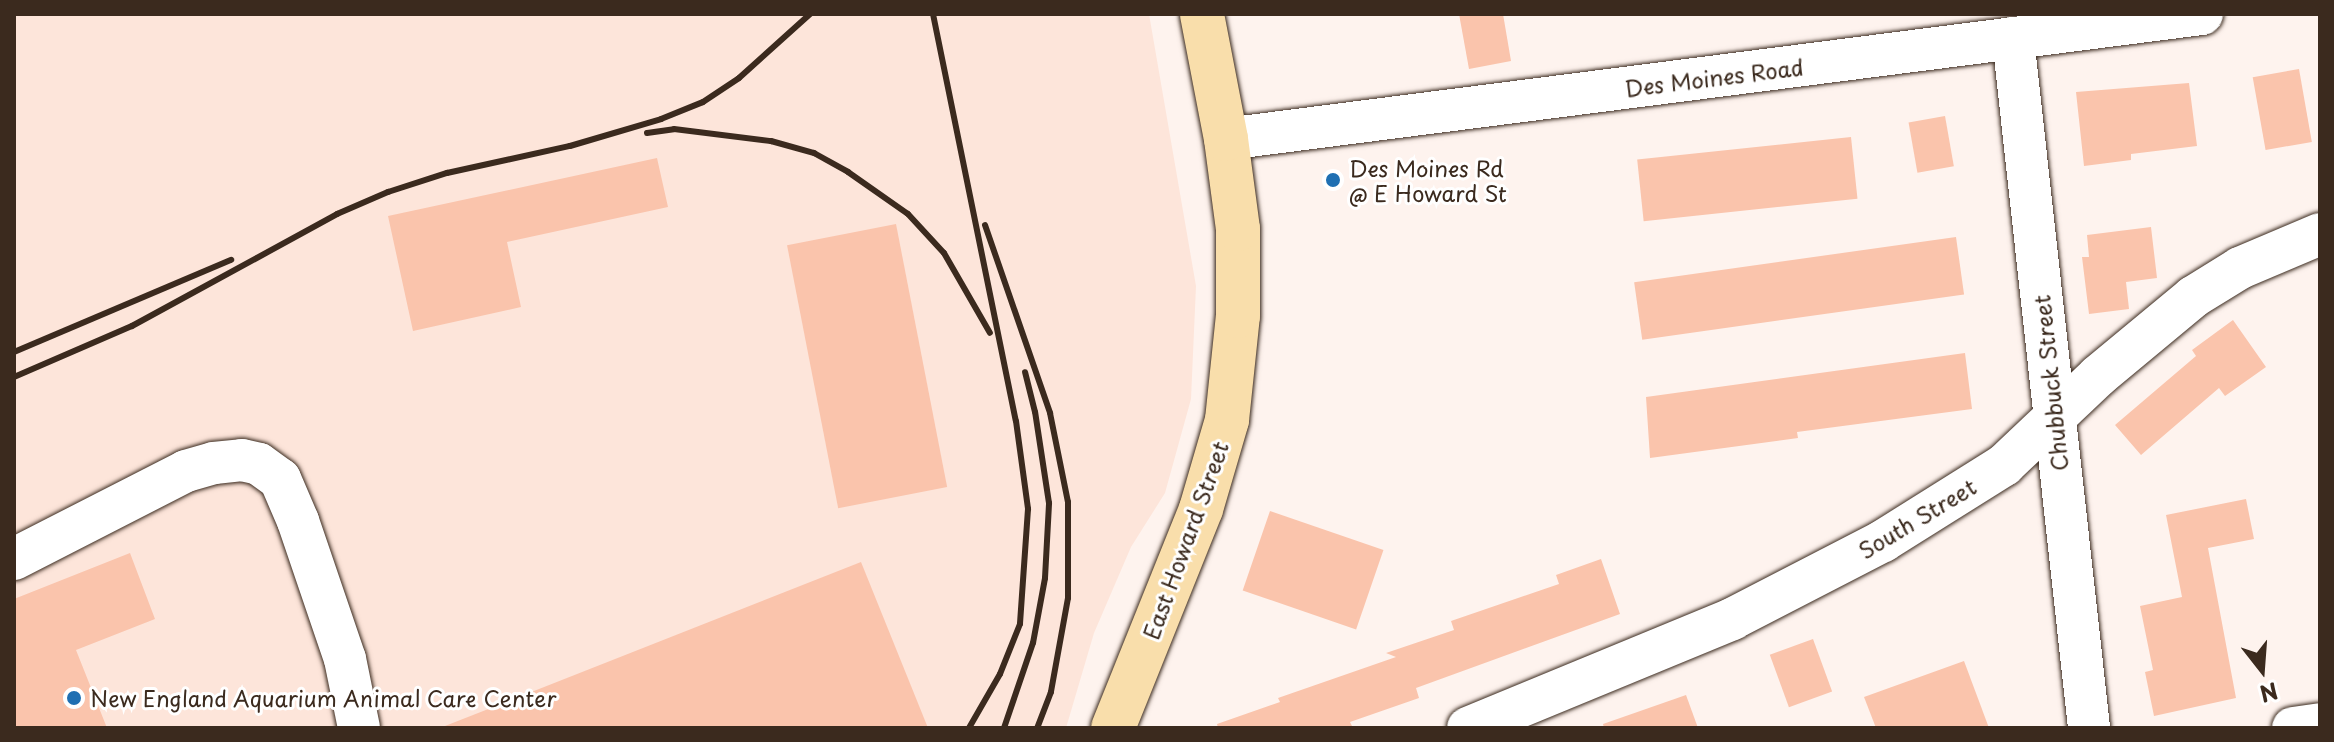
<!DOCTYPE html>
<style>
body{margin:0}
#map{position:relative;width:2334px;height:742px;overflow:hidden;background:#fef3ee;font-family:"Playpen Sans",sans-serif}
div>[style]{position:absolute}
.built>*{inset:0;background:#fde5da}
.building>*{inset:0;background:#fac4ac;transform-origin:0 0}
.roads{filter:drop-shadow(0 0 2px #3b2a1e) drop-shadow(0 0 2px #3b2a1e)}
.minor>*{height:42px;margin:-21px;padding:0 21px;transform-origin:21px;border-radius:21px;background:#fff}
.major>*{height:44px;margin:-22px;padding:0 22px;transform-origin:22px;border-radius:22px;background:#f9deab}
.rail>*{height:6px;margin:-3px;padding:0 3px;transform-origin:3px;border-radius:3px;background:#3b2a1e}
.dots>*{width:22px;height:22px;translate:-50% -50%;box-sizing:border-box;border:4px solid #fff;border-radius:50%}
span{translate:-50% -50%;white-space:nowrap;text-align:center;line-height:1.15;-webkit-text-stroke:6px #fff;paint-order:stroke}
.street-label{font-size:22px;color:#3b2a1e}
.poi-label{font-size:22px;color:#3b2a1e}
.left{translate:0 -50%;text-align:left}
.frame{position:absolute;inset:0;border:16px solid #3b2a1e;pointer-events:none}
.north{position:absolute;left:2222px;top:630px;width:80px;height:80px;-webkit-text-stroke:6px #fff;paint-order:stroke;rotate:163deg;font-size:22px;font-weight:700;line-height:32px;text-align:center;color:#3b2a1e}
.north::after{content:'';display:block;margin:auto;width:28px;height:36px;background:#3b2a1e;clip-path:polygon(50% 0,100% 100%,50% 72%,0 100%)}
</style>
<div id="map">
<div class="built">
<div style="clip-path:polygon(14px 14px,1149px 14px,1196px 286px,1191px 399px,1165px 493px,1131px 547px,1094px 633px,1066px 728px,14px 728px)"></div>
</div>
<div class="building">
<div style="clip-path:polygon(1459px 14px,1503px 14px,1511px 61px,1469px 69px)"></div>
<div style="left:2299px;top:69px;width:74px;height:47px;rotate:80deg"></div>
<div style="clip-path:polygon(2189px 83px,2197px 146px,2131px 154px,2131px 160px,2084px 166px,2076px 92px)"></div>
<div style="left:1945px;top:116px;width:51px;height:37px;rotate:80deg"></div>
<div style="left:1851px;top:137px;width:62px;height:215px;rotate:84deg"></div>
<div style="clip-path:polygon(657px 158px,668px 207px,507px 242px,521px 307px,413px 331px,388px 216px)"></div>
<div style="left:896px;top:224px;width:268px;height:111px;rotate:79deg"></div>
<div style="clip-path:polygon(2151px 227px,2157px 278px,2126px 282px,2129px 309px,2089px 314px,2082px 257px,2089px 257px,2087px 235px)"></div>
<div style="left:1956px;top:237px;width:58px;height:325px;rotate:82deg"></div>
<div style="clip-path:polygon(2233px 320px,2266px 367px,2225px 396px,2219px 388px,2141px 455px,2115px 425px,2196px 356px,2192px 350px)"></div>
<div style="clip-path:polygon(1965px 353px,1972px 409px,1797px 432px,1798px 438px,1650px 458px,1646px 397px)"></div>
<div style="clip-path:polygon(2246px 499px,2254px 539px,2208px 548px,2236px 698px,2154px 716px,2145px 672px,2153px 670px,2140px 606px,2182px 597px,2166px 515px)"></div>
<div style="left:1270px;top:511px;width:120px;height:84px;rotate:19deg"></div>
<div style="clip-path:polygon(130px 553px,155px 619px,76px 650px,107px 728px,14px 728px,14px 599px)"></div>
<div style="clip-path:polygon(1601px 559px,1620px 614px,1416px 688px,1419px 698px,1350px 722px,1353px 728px,1218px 728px,1217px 724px,1280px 702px,1278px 698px,1396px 657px,1386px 653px,1454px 630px,1451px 621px,1559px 584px,1556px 575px)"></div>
<div style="clip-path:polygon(861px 562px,928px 728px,445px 728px,445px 726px)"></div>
<div style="left:1813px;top:639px;width:56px;height:46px;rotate:70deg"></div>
<div style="clip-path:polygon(1964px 661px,1989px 728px,1876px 728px,1864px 697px)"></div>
<div style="clip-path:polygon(1686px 695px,1698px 728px,1604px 728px,1603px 724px)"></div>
</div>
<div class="roads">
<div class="minor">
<div style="left:2013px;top:38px;width:694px;rotate:83.71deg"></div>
<div style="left:1226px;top:139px;width:984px;rotate:-7.3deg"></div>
<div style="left:14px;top:559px;width:193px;rotate:-27.1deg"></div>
<div style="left:186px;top:471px;width:29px;rotate:-16deg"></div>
<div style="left:214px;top:463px;width:28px;rotate:-6deg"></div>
<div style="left:242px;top:460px;width:17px;rotate:13deg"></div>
<div style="left:259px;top:464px;width:26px;rotate:36deg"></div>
<div style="left:280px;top:479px;width:46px;rotate:66.8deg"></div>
<div style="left:298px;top:521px;width:146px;rotate:71.2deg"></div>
<div style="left:345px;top:659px;width:70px;rotate:78.5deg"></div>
<div style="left:1468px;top:728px;width:286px;rotate:-22.4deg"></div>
<div style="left:1732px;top:619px;width:170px;rotate:-27.3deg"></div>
<div style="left:1883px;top:541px;width:143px;rotate:-32.1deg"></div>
<div style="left:2004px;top:465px;width:129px;rotate:-43.4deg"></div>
<div style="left:2098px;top:376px;width:124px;rotate:-39.7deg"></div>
<div style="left:2193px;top:297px;width:55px;rotate:-31.7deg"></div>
<div style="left:2240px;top:268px;width:87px;rotate:-23deg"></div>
<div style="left:2293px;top:728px;width:27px;rotate:-8deg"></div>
</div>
<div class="major">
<div style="left:1113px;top:728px;width:236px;rotate:-68.1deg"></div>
<div style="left:1201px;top:509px;width:93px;rotate:-73.7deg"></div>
<div style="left:1227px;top:420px;width:105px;rotate:-84deg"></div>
<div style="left:1238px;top:316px;width:87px;rotate:-90deg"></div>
<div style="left:1238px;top:229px;width:91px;rotate:-97.6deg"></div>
<div style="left:1226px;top:139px;width:127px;rotate:-100.9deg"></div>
</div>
</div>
<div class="rail">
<div style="left:933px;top:14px;width:415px;rotate:78.5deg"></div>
<div style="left:1016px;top:421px;width:89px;rotate:82.2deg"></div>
<div style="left:1028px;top:509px;width:115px;rotate:94deg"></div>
<div style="left:1020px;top:624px;width:54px;rotate:111.8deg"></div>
<div style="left:1000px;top:674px;width:62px;rotate:119.9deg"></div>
<div style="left:647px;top:133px;width:27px;rotate:-8deg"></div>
<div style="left:674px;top:129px;width:98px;rotate:7.1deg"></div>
<div style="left:771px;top:141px;width:45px;rotate:15.6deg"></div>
<div style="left:814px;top:153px;width:39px;rotate:29deg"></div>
<div style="left:848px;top:172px;width:73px;rotate:35deg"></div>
<div style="left:908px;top:214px;width:53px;rotate:47.3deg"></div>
<div style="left:944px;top:253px;width:92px;rotate:60.1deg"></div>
<div style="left:985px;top:225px;width:199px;rotate:70.9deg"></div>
<div style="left:1050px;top:413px;width:91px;rotate:78.6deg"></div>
<div style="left:1068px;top:502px;width:96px;rotate:90deg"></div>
<div style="left:1068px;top:598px;width:96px;rotate:100.3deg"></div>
<div style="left:1051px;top:692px;width:39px;rotate:111deg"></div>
<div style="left:14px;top:352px;width:236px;rotate:-23deg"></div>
<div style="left:14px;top:377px;width:129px;rotate:-23.4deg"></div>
<div style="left:132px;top:326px;width:234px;rotate:-28.6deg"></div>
<div style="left:337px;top:214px;width:56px;rotate:-23.3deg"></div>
<div style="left:388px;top:192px;width:62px;rotate:-17.9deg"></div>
<div style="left:447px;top:173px;width:126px;rotate:-12.4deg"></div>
<div style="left:570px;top:146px;width:95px;rotate:-16.5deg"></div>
<div style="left:661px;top:119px;width:45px;rotate:-22deg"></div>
<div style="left:703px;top:102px;width:43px;rotate:-33.7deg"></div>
<div style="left:739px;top:78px;width:96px;rotate:-42deg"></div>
<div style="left:1004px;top:728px;width:90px;rotate:-71.2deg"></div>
<div style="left:1033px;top:643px;width:66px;rotate:-79.5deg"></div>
<div style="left:1045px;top:578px;width:75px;rotate:-86.9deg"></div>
<div style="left:1049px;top:503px;width:92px;rotate:-98.7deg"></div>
<div style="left:1035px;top:412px;width:41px;rotate:-104deg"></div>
</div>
<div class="dots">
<div style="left:1333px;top:180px;background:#1f6fb2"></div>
<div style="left:74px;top:698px;background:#1f6fb2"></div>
</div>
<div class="street-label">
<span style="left:1714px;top:77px;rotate:-7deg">Des Moines Road</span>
<span style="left:2050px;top:383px;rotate:-96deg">Chubbuck Street</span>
<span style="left:1917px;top:518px;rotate:-31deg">South Street</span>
<span style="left:1185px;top:540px;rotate:-70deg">East Howard Street</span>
</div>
<div class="poi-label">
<span class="left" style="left:1349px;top:180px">Des Moines Rd<br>@ E Howard St</span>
<span class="left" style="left:90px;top:698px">New England Aquarium Animal Care Center</span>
</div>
<div class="frame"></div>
<div class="north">N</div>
</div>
